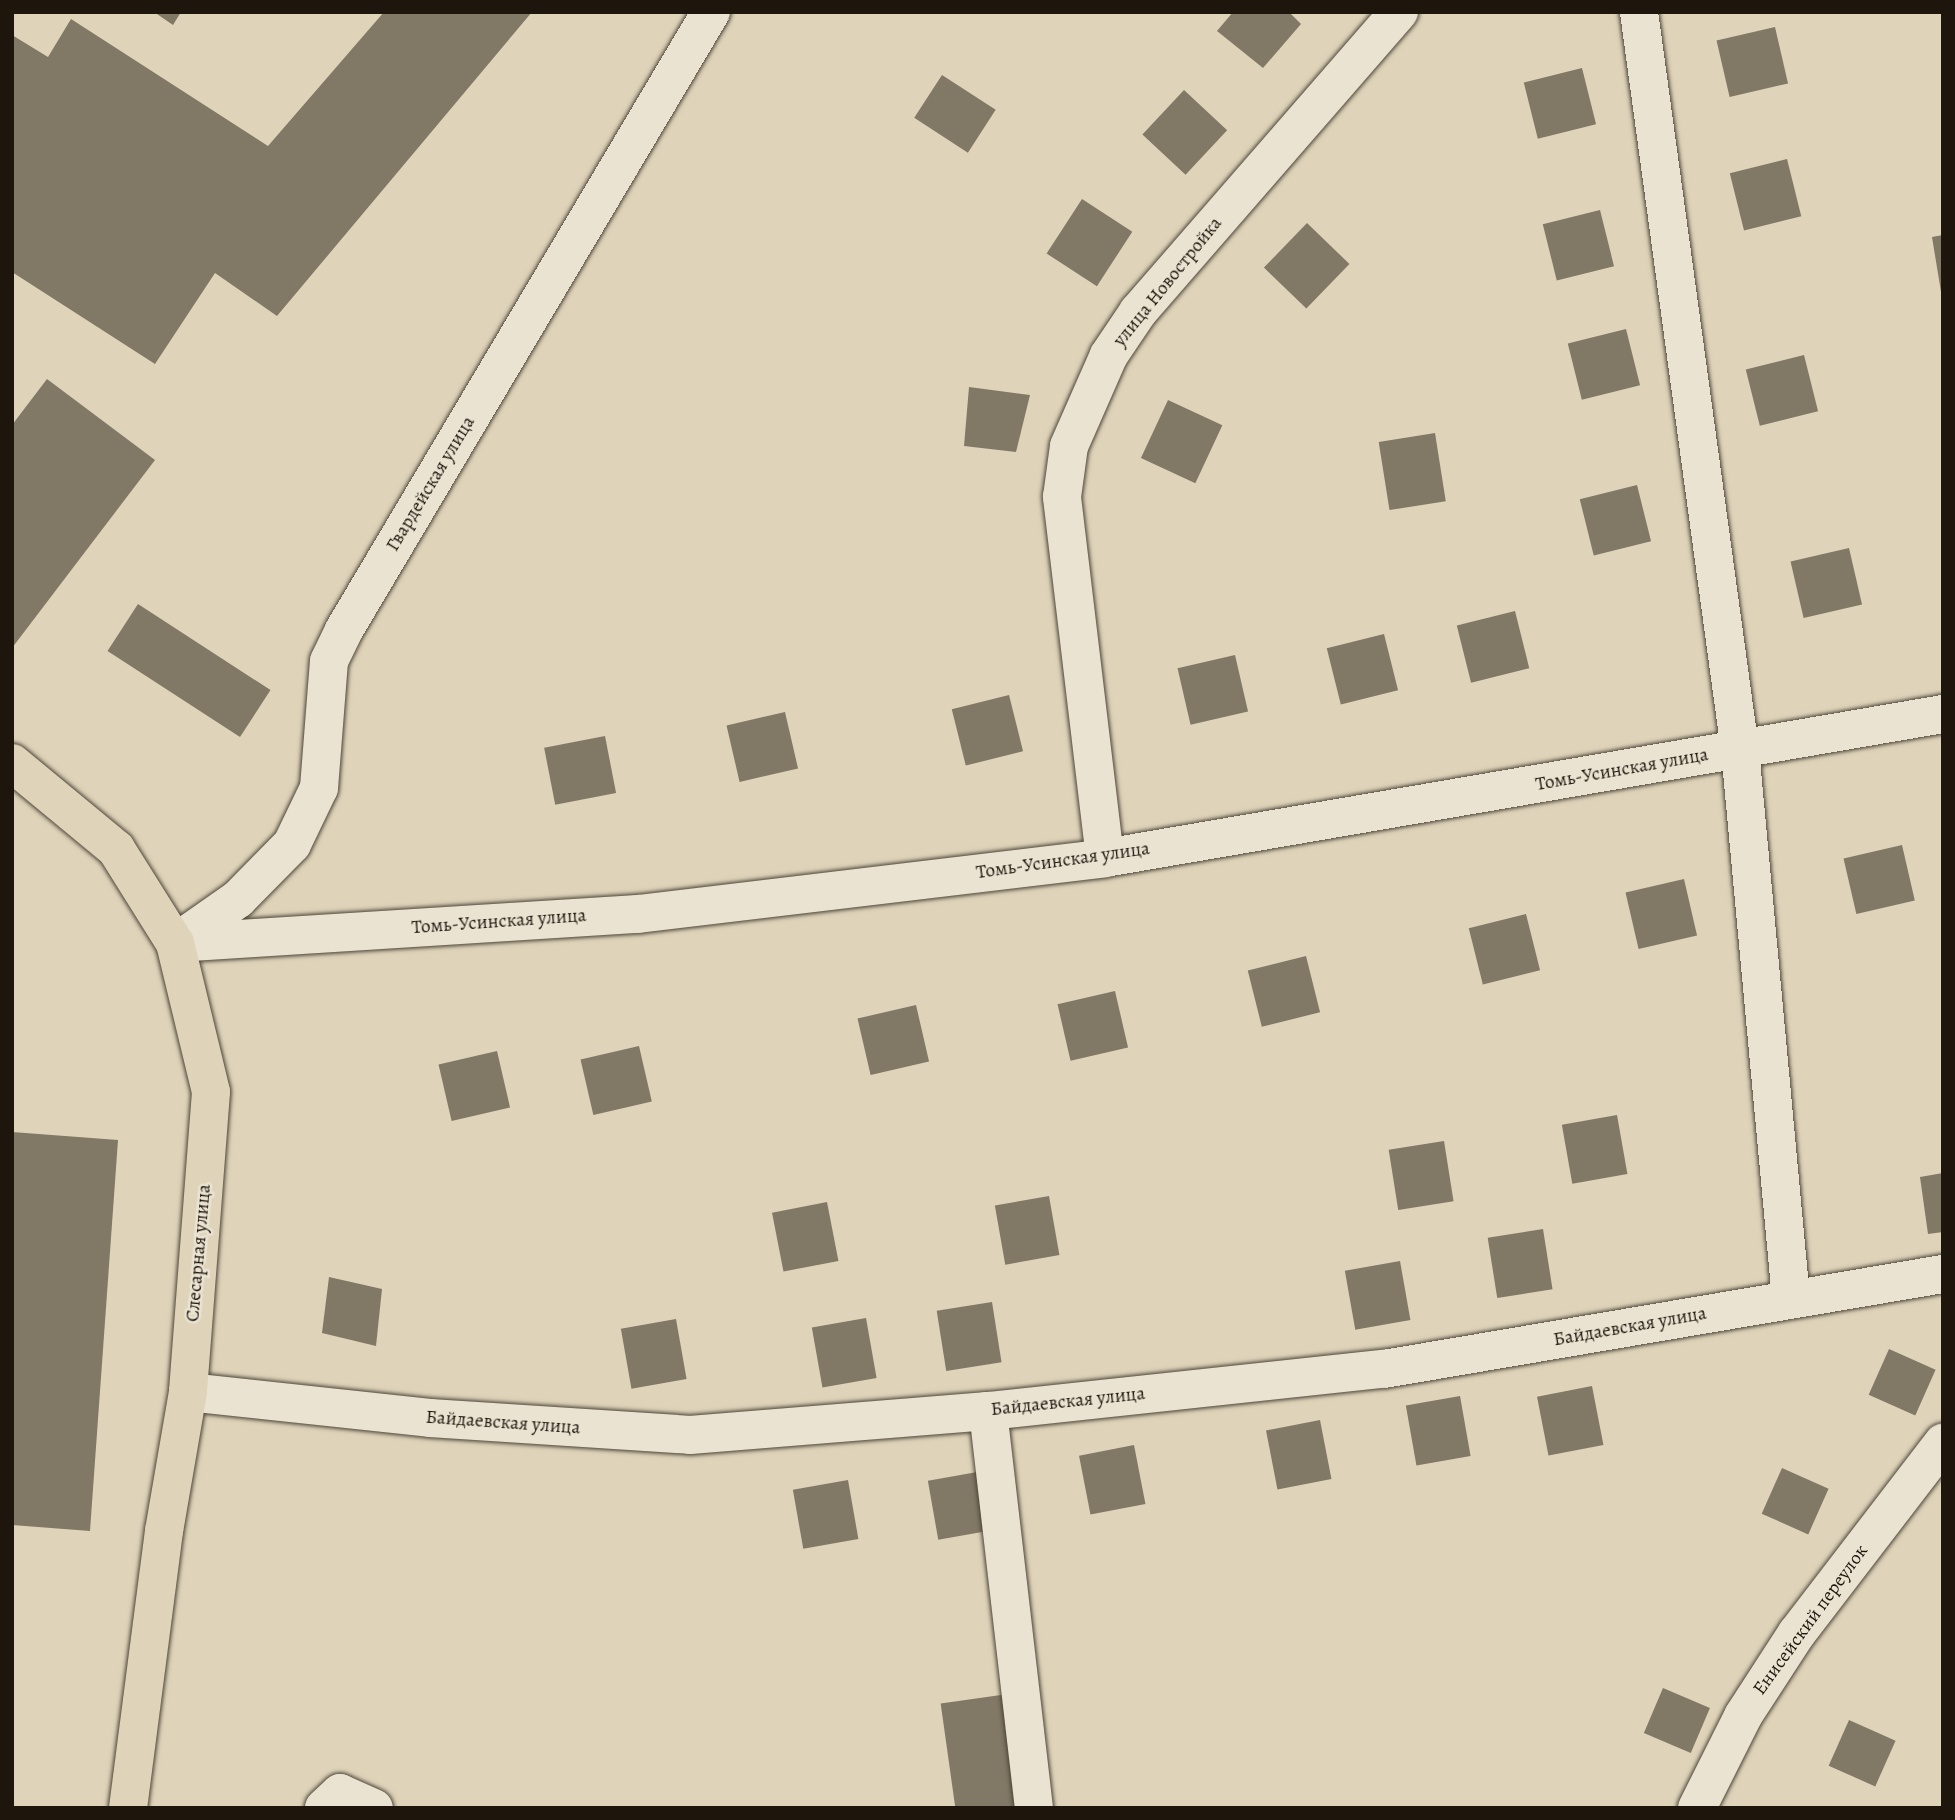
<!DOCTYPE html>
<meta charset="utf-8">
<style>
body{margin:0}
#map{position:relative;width:1955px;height:1820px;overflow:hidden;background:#dfd4ba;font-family:Alegreya,serif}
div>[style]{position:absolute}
.building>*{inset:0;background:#827866;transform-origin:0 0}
.roads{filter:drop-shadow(0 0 2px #4e4538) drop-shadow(0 0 2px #4e4538)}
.minor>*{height:38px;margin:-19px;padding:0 19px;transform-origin:19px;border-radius:19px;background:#eae3d2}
.major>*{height:38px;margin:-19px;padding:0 19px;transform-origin:19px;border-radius:19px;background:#dfd4ba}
span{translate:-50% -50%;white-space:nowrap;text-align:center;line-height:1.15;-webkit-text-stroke:5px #eae3d2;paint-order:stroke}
.street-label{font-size:19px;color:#1e150c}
.frame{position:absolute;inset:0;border:14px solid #1e150c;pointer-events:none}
</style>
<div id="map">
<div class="building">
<div style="clip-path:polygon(154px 12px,181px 12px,173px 25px)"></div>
<div style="clip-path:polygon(384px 12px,532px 12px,277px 316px,215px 273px,155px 364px,12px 272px,12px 35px,48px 57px,71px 19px,268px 146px)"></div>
<div style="clip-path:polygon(1233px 12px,1289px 12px,1301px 24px,1263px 68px,1217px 31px)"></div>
<div style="left:1775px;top:27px;width:58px;height:60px;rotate:77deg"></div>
<div style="left:1582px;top:68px;width:58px;height:60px;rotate:76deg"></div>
<div style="left:942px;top:75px;width:64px;height:51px;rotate:33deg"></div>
<div style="left:1184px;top:90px;width:59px;height:61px;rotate:43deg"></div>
<div style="left:1787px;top:159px;width:59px;height:59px;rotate:76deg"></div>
<div style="left:1082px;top:199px;width:60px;height:65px;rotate:33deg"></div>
<div style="left:1600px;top:210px;width:58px;height:59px;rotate:76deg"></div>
<div style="left:1307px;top:223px;width:59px;height:62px;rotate:44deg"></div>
<div style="clip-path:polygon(1943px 235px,1943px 292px,1941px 292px,1932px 237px)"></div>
<div style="left:1626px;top:329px;width:58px;height:60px;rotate:76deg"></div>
<div style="left:1804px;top:355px;width:58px;height:60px;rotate:76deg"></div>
<div style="clip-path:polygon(47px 379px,155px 460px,12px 648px,12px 425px)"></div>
<div style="clip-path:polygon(969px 387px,1030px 395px,1016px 452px,964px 446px)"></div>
<div style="left:1168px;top:400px;width:60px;height:64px;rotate:25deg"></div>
<div style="left:1435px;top:433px;width:69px;height:57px;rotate:81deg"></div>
<div style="left:1637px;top:485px;width:58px;height:59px;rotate:76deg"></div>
<div style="left:1849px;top:548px;width:58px;height:60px;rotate:77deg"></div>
<div style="left:138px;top:604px;width:158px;height:56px;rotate:33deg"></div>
<div style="left:1515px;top:611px;width:59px;height:60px;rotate:76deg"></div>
<div style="left:1384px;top:634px;width:58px;height:59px;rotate:76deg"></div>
<div style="left:1235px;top:655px;width:58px;height:59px;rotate:77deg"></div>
<div style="left:1009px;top:695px;width:58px;height:59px;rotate:76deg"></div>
<div style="left:785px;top:712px;width:58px;height:60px;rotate:77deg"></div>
<div style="left:605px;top:736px;width:58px;height:62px;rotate:79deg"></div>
<div style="left:1902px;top:845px;width:57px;height:60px;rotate:77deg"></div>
<div style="left:1684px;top:879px;width:58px;height:60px;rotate:77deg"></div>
<div style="left:1526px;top:914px;width:58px;height:59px;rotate:76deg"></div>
<div style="left:1306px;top:956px;width:58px;height:60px;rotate:76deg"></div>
<div style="left:1115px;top:991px;width:58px;height:59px;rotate:77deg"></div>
<div style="left:916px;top:1005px;width:58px;height:60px;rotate:77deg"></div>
<div style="left:639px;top:1046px;width:57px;height:60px;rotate:77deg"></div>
<div style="left:497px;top:1051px;width:58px;height:60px;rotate:77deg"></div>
<div style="left:1617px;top:1115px;width:60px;height:56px;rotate:80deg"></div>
<div style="clip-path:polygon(12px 1132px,118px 1140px,90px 1531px,12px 1525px)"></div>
<div style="left:1444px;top:1141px;width:61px;height:56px;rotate:81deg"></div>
<div style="clip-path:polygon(1943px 1173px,1943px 1232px,1928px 1234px,1920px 1177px)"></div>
<div style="left:1049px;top:1196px;width:60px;height:55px;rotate:80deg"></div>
<div style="left:827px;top:1202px;width:60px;height:56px;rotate:79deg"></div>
<div style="left:1543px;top:1229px;width:61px;height:56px;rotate:81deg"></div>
<div style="left:1400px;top:1261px;width:60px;height:56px;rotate:80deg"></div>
<div style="clip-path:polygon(329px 1277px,382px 1289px,376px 1346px,322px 1333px)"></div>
<div style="left:992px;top:1302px;width:61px;height:56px;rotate:81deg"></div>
<div style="left:866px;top:1318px;width:61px;height:55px;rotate:80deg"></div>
<div style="left:676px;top:1319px;width:61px;height:56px;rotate:80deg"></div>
<div style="left:1889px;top:1349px;width:51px;height:50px;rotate:24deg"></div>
<div style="left:1592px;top:1386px;width:60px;height:56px;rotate:79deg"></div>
<div style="left:1460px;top:1396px;width:61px;height:55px;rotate:80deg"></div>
<div style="left:1320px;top:1420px;width:60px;height:55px;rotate:79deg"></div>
<div style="left:1134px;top:1445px;width:60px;height:56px;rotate:79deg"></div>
<div style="left:1782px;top:1468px;width:51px;height:50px;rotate:24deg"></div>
<div style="left:983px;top:1471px;width:60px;height:56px;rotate:80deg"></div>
<div style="left:848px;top:1480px;width:60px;height:56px;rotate:80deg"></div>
<div style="left:1663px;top:1688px;width:51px;height:49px;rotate:23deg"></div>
<div style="left:1008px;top:1694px;width:115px;height:68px;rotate:82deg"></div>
<div style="left:1849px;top:1720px;width:51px;height:50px;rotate:24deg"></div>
</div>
<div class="roads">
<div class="minor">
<div style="left:1639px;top:12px;width:745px;rotate:82.21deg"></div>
<div style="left:1740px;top:750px;width:551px;rotate:84.69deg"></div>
<div style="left:1105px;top:858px;width:364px;rotate:-96.8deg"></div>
<div style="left:1062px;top:497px;width:51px;rotate:-82.2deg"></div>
<div style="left:1069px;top:446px;width:99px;rotate:-66.3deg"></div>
<div style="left:1109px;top:355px;width:52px;rotate:-56deg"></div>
<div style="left:1138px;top:312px;width:398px;rotate:-49deg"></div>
<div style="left:175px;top:943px;width:464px;rotate:-3.6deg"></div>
<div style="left:638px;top:914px;width:470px;rotate:-6.8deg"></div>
<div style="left:1105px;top:858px;width:850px;rotate:-9.75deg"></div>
<div style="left:175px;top:943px;width:77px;rotate:-34.9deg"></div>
<div style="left:238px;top:899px;width:77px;rotate:-45.5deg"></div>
<div style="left:292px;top:844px;width:62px;rotate:-64.3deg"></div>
<div style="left:319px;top:788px;width:127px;rotate:-85.5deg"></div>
<div style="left:329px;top:661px;width:34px;rotate:-64deg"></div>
<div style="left:344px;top:630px;width:719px;rotate:-59.3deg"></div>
<div style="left:188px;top:1392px;width:243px;rotate:6.1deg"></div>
<div style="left:430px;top:1418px;width:261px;rotate:3.7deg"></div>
<div style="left:690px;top:1435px;width:299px;rotate:-4.6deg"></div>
<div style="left:988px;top:1411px;width:398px;rotate:-6.1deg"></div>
<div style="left:1384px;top:1369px;width:567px;rotate:-9.65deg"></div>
<div style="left:988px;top:1411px;width:400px;rotate:83.4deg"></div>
<div style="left:324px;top:1808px;width:22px;rotate:-43deg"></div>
<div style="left:340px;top:1793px;width:37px;rotate:24deg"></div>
<div style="left:1697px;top:1808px;width:103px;rotate:-63.4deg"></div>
<div style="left:1743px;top:1716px;width:99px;rotate:-57deg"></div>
<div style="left:1797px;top:1633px;width:240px;rotate:-52.5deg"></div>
</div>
<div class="major">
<div style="left:12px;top:763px;width:135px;rotate:39.6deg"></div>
<div style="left:116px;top:849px;width:111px;rotate:57.9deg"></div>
<div style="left:175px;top:943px;width:153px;rotate:76.4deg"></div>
<div style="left:211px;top:1092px;width:301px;rotate:94.4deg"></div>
<div style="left:188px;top:1392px;width:141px;rotate:99.8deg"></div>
<div style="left:164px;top:1531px;width:279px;rotate:97.4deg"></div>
</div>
</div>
<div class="street-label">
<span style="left:1168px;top:282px;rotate:-51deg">улица Новостройка</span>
<span style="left:431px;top:484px;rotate:-59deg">Гвардейская улица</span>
<span style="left:1622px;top:770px;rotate:-10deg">Томь-Усинская улица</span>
<span style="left:1063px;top:861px;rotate:-8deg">Томь-Усинская улица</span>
<span style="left:499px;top:922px;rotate:-4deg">Томь-Усинская улица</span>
<span style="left:199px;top:1253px;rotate:-85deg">Слесарная улица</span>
<span style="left:1630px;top:1327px;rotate:-10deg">Байдаевская улица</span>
<span style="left:1068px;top:1402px;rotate:-6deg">Байдаевская улица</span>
<span style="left:503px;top:1423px;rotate:4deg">Байдаевская улица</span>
<span style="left:1811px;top:1620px;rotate:-54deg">Енисейский переулок</span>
</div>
<div class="frame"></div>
</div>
